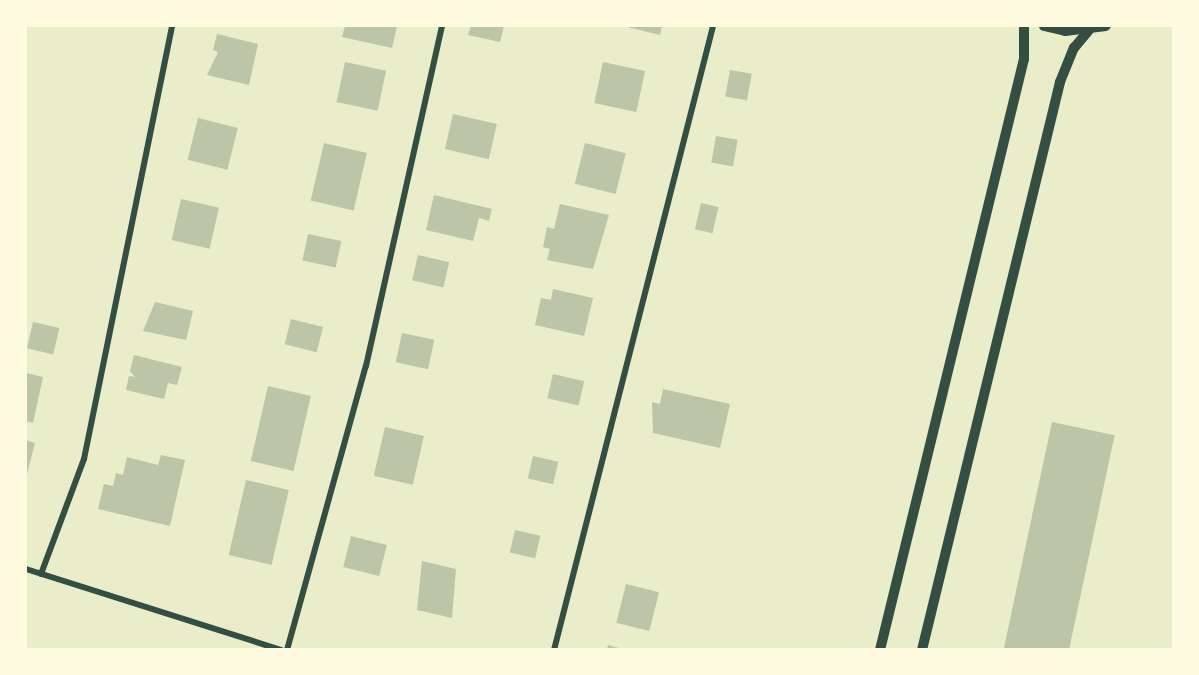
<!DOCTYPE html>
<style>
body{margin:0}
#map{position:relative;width:1199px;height:675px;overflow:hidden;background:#e9edc9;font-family:Ubuntu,sans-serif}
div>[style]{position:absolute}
.building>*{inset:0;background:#bcc5a7;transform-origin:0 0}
.minor>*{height:6px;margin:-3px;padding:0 3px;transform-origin:3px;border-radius:3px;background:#344e41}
.tertiary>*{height:10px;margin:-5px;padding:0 5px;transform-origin:5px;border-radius:5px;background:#344e41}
span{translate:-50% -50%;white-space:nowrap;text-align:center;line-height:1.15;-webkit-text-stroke:4.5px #fefae0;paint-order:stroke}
.frame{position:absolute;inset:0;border:27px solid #fefae0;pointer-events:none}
</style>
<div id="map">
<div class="building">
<div style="clip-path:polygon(345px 26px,397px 26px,392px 48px,342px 37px)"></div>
<div style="clip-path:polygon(471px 26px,504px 26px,500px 42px,468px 35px)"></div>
<div style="clip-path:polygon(623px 26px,662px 26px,660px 35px)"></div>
<div style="clip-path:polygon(217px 34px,258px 44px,249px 85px,207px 75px,218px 52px,213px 50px)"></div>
<div style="left:345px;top:62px;width:42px;height:41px;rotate:12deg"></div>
<div style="left:603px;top:62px;width:43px;height:42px;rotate:12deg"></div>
<div style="left:730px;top:70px;width:22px;height:27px;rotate:10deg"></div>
<div style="left:453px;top:114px;width:45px;height:36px;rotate:13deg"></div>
<div style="left:198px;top:118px;width:41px;height:43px;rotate:14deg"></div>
<div style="left:716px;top:136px;width:22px;height:27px;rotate:10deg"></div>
<div style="left:324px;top:143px;width:44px;height:59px;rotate:13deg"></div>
<div style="left:585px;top:143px;width:42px;height:42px;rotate:14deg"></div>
<div style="clip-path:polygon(434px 195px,492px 209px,489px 221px,479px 218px,473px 241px,426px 230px)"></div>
<div style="left:181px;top:199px;width:39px;height:42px;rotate:13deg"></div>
<div style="left:701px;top:203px;width:18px;height:27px;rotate:13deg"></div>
<div style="clip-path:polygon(560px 204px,609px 215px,593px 269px,547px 260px,550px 249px,543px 247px,547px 227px,554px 229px)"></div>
<div style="left:308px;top:234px;width:34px;height:27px;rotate:12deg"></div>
<div style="left:418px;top:255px;width:32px;height:26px;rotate:13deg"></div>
<div style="clip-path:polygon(553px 289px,593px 298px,584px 336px,535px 325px,541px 298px,551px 300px)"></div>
<div style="clip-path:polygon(155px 302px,193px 311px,186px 340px,143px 331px)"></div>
<div style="left:291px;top:319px;width:33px;height:26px;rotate:14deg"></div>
<div style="left:33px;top:322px;width:27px;height:27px;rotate:13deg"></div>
<div style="left:402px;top:333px;width:33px;height:30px;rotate:12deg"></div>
<div style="clip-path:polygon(134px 355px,182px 367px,177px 385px,168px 383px,164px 399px,126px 390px,129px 376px,135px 377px,130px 371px)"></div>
<div style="clip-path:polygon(26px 373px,43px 377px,33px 423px,26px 421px)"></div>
<div style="left:553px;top:374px;width:32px;height:25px;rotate:13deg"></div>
<div style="left:268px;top:386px;width:44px;height:77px;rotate:13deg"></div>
<div style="clip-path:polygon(663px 389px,730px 404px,720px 448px,653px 433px,652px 402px,660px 404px)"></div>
<div style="left:1052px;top:422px;width:64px;height:233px;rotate:12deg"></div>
<div style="left:385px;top:427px;width:40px;height:50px;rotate:13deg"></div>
<div style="clip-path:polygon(26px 440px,35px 443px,26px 478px)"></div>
<div style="clip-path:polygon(161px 455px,185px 460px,170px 526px,98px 509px,104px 484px,113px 486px,116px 473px,123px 475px,127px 457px,158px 465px)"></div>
<div style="left:533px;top:456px;width:26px;height:23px;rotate:13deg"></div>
<div style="left:246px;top:480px;width:44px;height:77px;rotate:13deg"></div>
<div style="left:515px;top:530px;width:26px;height:23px;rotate:13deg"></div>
<div style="left:351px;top:536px;width:37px;height:32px;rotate:14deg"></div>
<div style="clip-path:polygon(422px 561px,456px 569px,452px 618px,417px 610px)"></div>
<div style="left:626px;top:584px;width:34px;height:40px;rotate:14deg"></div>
<div style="clip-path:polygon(608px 645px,622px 649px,622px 650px,607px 650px)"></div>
</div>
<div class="minor">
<div style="left:26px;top:569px;width:268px;rotate:17.6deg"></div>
<div style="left:41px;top:574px;width:123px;rotate:-69.5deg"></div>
<div style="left:84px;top:459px;width:442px;rotate:-78.5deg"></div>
<div style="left:287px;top:650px;width:295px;rotate:-74.5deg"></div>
<div style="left:366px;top:366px;width:348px;rotate:-77.4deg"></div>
<div style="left:554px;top:650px;width:644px;rotate:-75.7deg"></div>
</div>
<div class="tertiary">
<div style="left:1044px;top:26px;width:22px;rotate:13deg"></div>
<div style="left:1065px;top:31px;width:41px;rotate:-7deg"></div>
<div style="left:880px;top:650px;width:608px;rotate:-76.31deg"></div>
<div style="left:1024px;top:59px;width:33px;rotate:-90deg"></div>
<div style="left:922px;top:650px;width:585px;rotate:-76.34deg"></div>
<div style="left:1060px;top:82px;width:37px;rotate:-68deg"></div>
<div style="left:1074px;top:48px;width:23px;rotate:-50deg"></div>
</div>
<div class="frame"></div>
</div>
